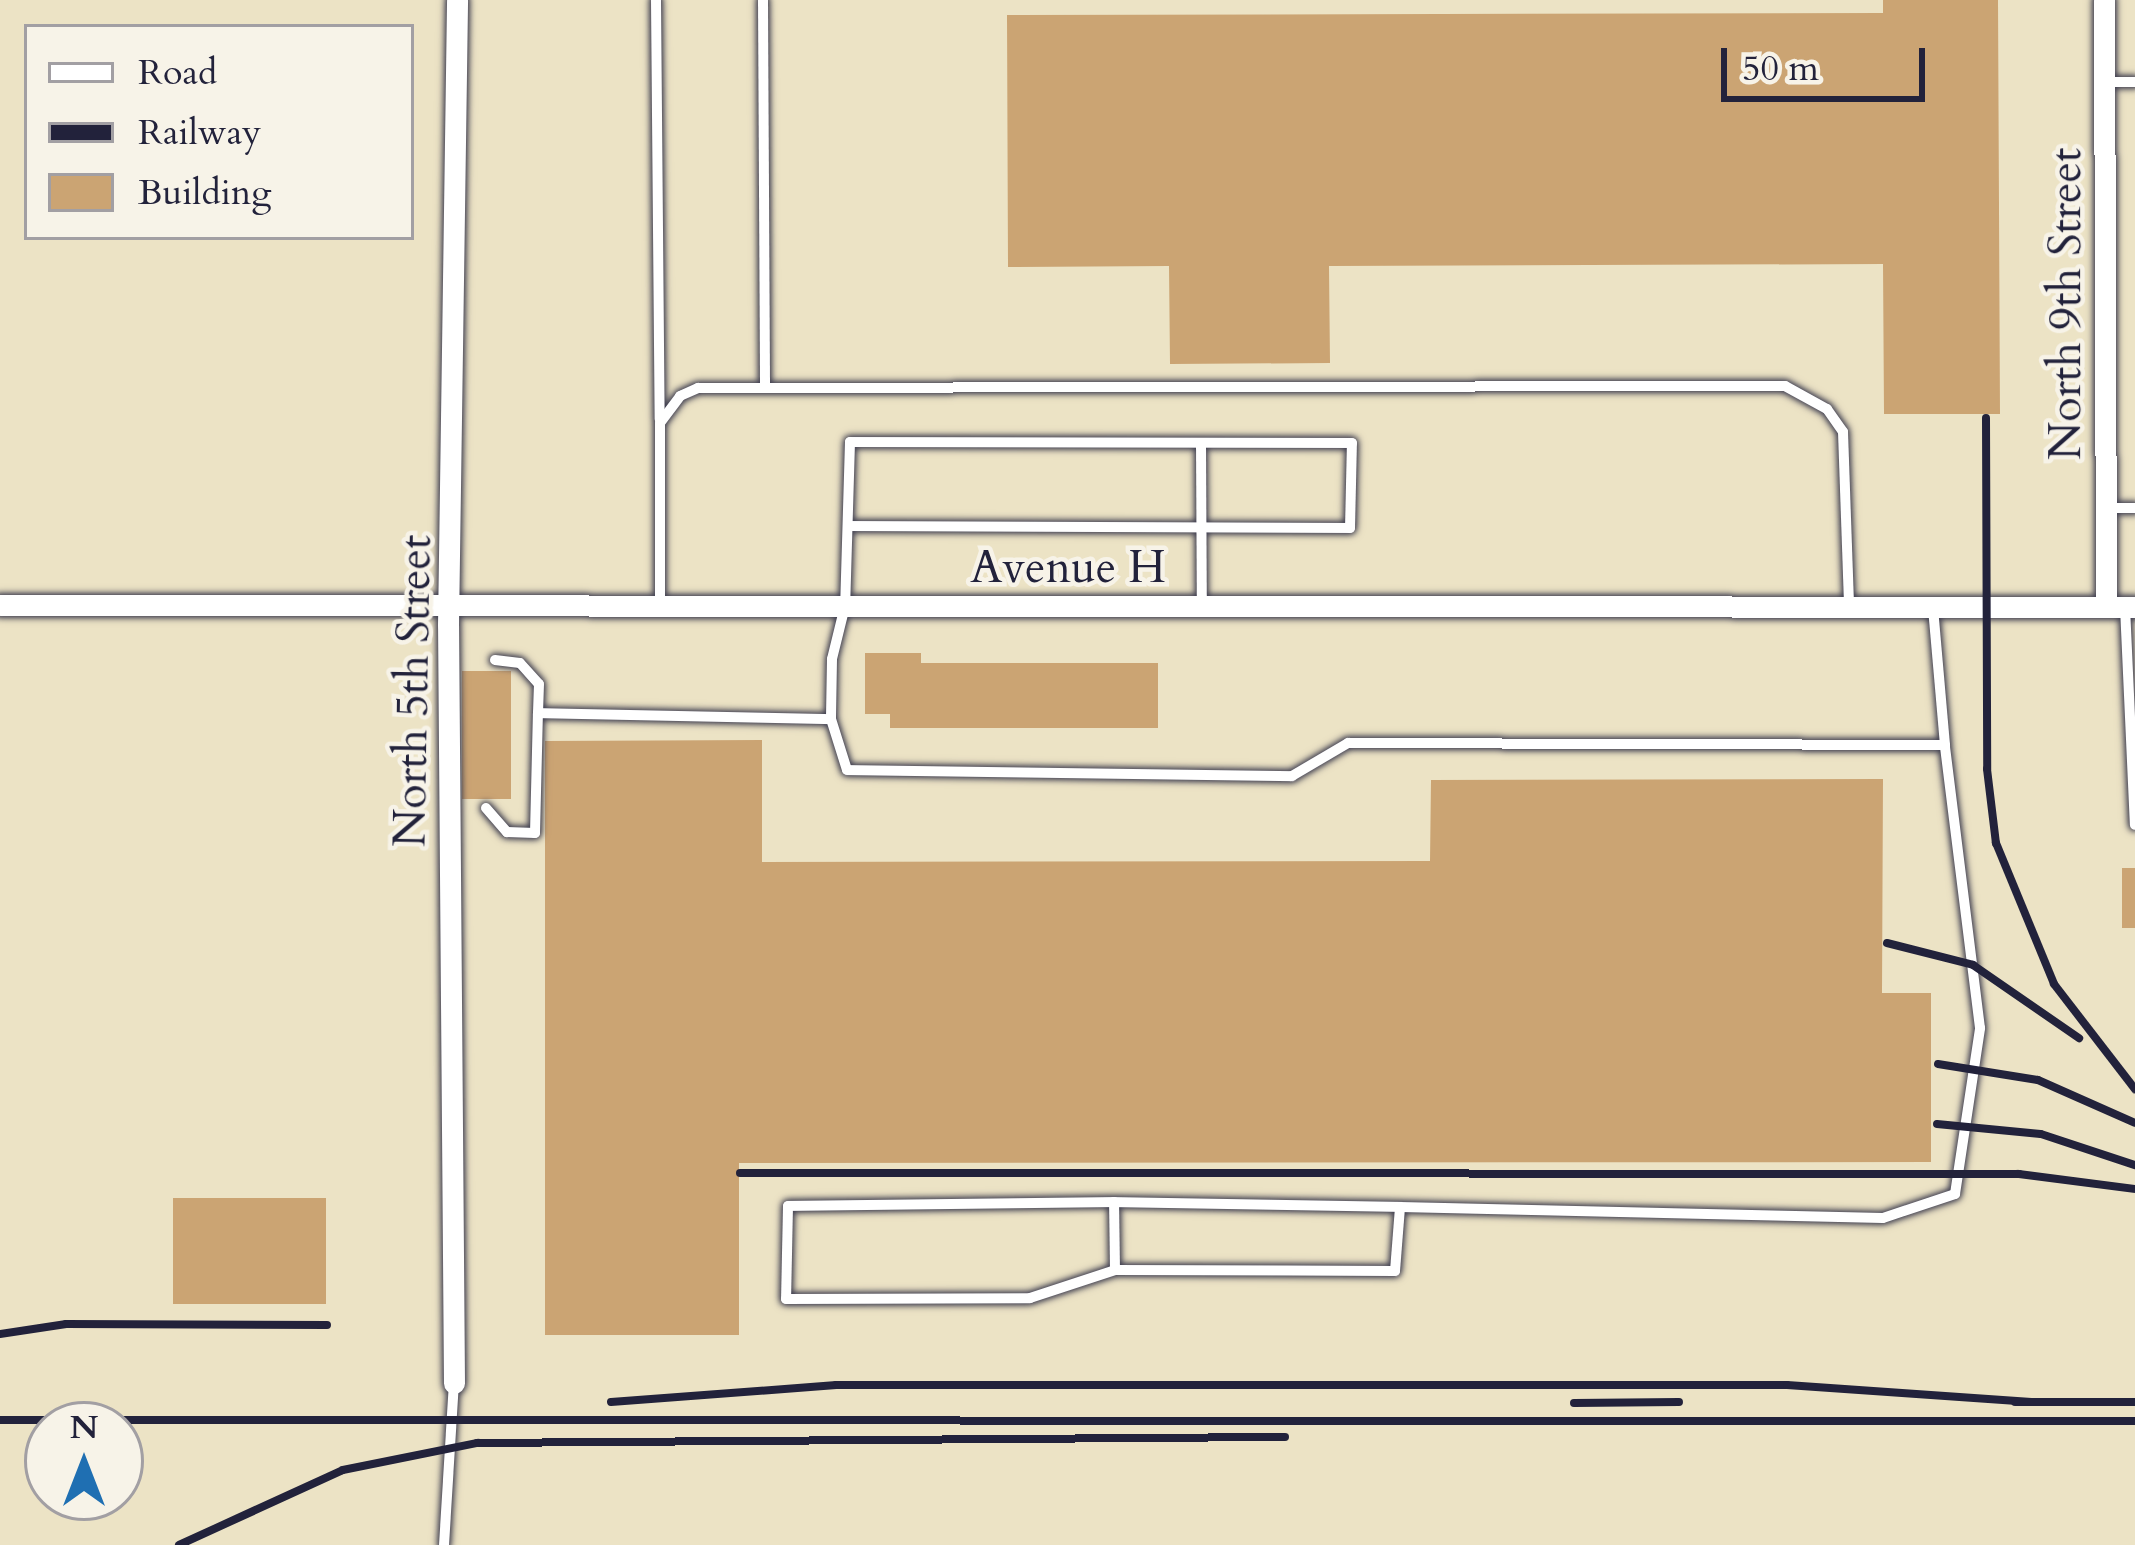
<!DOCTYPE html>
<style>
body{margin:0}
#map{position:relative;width:2135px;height:1545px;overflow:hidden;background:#ece3c5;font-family:Cardo,serif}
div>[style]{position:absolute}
.building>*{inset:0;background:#cba473;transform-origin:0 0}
.roads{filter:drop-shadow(0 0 3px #403f50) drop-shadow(0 0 3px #403f50)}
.service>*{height:10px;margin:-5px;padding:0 5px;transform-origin:5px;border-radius:5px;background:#fff}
.minor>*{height:21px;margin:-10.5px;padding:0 10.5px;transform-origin:10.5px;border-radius:10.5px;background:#fff}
.rail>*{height:8px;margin:-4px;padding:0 4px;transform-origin:4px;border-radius:4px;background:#22223b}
span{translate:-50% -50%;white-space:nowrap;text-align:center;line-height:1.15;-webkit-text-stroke:9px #f7f3e8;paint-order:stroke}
.street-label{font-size:45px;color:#22223b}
.legend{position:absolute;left:24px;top:24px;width:390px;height:216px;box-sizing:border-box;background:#f7f3e8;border:3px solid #a29fa3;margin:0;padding:15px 21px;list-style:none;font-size:36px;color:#22223b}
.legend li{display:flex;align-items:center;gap:24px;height:60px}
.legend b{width:60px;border:3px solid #a29fa3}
.north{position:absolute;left:24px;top:1401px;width:120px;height:120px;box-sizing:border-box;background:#f7f3e8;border:3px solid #a29fa3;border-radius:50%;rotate:0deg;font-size:33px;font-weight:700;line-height:48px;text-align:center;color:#22223b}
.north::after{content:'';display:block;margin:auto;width:42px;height:54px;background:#1f6fb2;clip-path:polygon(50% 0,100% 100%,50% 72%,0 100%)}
.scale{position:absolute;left:1721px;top:48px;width:204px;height:54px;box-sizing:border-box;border:6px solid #22223b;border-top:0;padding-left:15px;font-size:36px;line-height:42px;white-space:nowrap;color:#22223b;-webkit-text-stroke:9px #f7f3e8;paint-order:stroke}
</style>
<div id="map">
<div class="building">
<div style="clip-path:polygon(1883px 0,1998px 0,2000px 414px,1884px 414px,1883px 264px,1329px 266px,1330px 363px,1170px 364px,1169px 266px,1008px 267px,1007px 15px,1883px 13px)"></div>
<div style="clip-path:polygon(865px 653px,921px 653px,921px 663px,1158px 663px,1158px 728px,890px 728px,890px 714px,865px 714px)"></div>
<div style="left:462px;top:671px;width:49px;height:128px"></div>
<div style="clip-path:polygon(762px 740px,762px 862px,1430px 861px,1431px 780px,1883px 779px,1882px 993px,1931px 993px,1931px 1162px,739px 1163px,739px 1335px,545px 1335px,545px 741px)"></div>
<div style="left:2122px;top:868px;width:13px;height:60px"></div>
<div style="left:326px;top:1198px;width:106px;height:153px;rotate:90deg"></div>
</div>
<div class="roads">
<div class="service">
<div style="left:656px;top:0;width:419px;rotate:89.5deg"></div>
<div style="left:763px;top:0;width:388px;rotate:89.7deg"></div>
<div style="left:2104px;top:82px;width:31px"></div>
<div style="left:1201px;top:443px;width:165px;rotate:89.7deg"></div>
<div style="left:2106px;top:508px;width:29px"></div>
<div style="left:849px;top:526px;width:501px;rotate:0.23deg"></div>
<div style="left:1350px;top:528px;width:85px;rotate:-88.7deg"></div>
<div style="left:1352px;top:443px;width:502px;rotate:-179.89deg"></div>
<div style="left:850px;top:442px;width:164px;rotate:91.7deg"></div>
<div style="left:845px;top:606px;width:55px;rotate:103.8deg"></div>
<div style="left:832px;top:659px;width:60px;rotate:91deg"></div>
<div style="left:831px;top:719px;width:53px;rotate:72.6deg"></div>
<div style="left:847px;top:770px;width:445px;rotate:0.8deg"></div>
<div style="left:1292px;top:776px;width:65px;rotate:-30.5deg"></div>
<div style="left:1348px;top:743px;width:597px;rotate:0.19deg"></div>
<div style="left:1945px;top:745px;width:138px;rotate:-95deg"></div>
<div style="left:660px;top:606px;width:183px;rotate:-90deg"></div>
<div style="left:660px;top:423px;width:34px;rotate:-53deg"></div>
<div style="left:680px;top:396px;width:20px;rotate:-24deg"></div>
<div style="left:698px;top:388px;width:1087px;rotate:-0.11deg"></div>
<div style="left:1785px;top:386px;width:48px;rotate:28.7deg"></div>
<div style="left:1827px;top:409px;width:28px;rotate:55deg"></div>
<div style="left:1843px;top:432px;width:175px;rotate:88deg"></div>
<div style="left:2125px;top:607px;width:218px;rotate:87.4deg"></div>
<div style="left:495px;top:660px;width:25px;rotate:7deg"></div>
<div style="left:520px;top:663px;width:28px;rotate:48deg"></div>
<div style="left:539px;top:684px;width:29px;rotate:92deg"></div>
<div style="left:486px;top:808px;width:32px;rotate:49deg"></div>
<div style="left:507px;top:832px;width:28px;rotate:2deg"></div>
<div style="left:535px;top:833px;width:120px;rotate:-88.6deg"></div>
<div style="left:538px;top:713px;width:293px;rotate:1.2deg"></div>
<div style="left:1114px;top:1202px;width:286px;rotate:1deg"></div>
<div style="left:1115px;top:1270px;width:68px;rotate:-90.8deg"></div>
<div style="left:1114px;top:1202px;width:326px;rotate:179.3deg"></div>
<div style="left:788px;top:1206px;width:93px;rotate:91.2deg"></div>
<div style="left:786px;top:1299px;width:244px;rotate:-0.2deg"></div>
<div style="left:1030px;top:1298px;width:89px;rotate:-18.2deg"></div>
<div style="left:1115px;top:1270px;width:280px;rotate:0.2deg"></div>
<div style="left:1395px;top:1271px;width:64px;rotate:-85.5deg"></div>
<div style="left:1400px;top:1207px;width:483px;rotate:1.3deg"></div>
<div style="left:1883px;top:1218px;width:76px;rotate:-18.4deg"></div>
<div style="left:1955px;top:1194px;width:168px;rotate:-81.4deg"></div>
<div style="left:1980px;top:1028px;width:285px;rotate:-97.1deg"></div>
<div style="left:444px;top:1545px;width:162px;rotate:-86.5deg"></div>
</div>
<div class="minor">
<div style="left:2104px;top:0;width:607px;rotate:89.81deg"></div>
<div style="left:0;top:605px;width:2135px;rotate:0.05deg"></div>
<div style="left:454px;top:1383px;width:758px;rotate:-90.45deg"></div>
<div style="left:448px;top:625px;width:625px;rotate:-89.17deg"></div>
</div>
</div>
<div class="rail">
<div style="left:1986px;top:418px;width:351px;rotate:89.8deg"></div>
<div style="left:1987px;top:769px;width:75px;rotate:83.1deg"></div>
<div style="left:1996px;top:843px;width:152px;rotate:67.6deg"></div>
<div style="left:2054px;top:984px;width:133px;rotate:52.4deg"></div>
<div style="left:1887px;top:943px;width:89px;rotate:14.3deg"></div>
<div style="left:1973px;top:965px;width:129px;rotate:34.6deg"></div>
<div style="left:1938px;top:1064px;width:101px;rotate:9.1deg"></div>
<div style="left:2038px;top:1080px;width:106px;rotate:23.9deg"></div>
<div style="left:1937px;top:1124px;width:104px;rotate:5.5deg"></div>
<div style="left:2041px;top:1134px;width:99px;rotate:18.3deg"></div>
<div style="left:740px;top:1173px;width:1279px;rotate:0.04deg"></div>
<div style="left:2019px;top:1174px;width:117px;rotate:7.4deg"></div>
<div style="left:0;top:1334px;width:67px;rotate:-8.6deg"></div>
<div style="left:66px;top:1324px;width:261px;rotate:0.2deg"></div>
<div style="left:611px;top:1402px;width:226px;rotate:-4.3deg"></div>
<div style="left:836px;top:1385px;width:951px"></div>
<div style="left:1787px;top:1385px;width:245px;rotate:4deg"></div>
<div style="left:2015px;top:1402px;width:120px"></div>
<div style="left:1574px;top:1403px;width:105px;rotate:-0.5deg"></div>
<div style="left:0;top:1420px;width:2135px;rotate:0.03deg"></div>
<div style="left:179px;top:1545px;width:180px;rotate:-24.6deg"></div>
<div style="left:343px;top:1470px;width:137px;rotate:-11.4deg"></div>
<div style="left:477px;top:1443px;width:808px;rotate:-0.43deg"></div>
</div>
<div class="street-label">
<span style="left:2066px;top:304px;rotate:-90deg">North 9th Street</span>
<span style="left:1068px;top:568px">Avenue H</span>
<span style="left:413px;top:691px;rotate:-89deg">North 5th Street</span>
</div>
<ul class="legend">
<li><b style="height:15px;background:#fff"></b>Road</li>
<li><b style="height:15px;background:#22223b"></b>Railway</li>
<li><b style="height:33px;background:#cba473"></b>Building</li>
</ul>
<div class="north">N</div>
<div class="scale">50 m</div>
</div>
